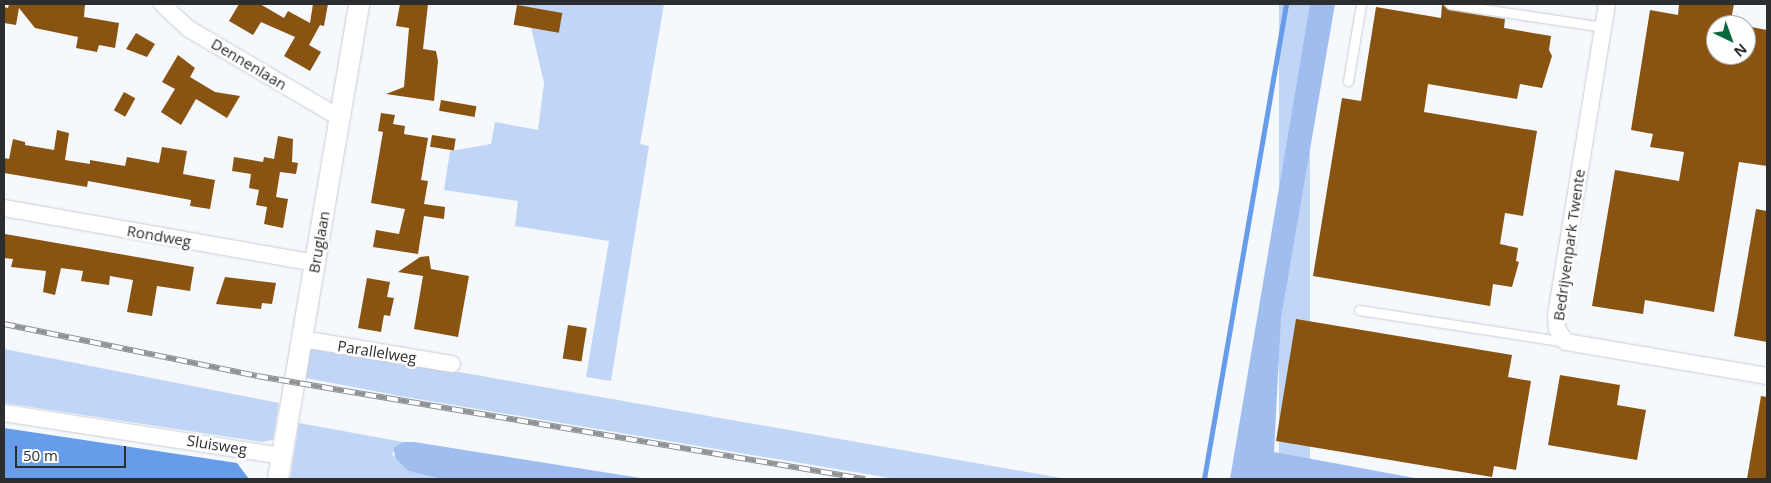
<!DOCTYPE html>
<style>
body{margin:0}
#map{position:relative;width:1771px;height:483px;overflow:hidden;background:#f5f8fd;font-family:"Open Sans",sans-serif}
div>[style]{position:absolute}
.green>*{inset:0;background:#c1d6f7;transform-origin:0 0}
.forest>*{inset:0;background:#9fbeef}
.water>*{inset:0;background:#679cea}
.stream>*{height:4.5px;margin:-2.25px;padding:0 2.25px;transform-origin:2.25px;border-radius:2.25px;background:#679cea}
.building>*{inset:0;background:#895311;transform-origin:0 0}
.roads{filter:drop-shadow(0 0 1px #cbced3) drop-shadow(0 0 1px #cbced3)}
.service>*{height:9px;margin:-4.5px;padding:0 4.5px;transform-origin:4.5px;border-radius:4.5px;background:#fff}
.minor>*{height:16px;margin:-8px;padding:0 8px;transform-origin:8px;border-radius:8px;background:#fff}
.tertiary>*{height:20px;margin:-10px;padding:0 10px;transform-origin:10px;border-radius:10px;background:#fff}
.rail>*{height:5.5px;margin-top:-2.75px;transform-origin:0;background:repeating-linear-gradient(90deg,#fff 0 11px,#909295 0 22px);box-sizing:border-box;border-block:1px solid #909295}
span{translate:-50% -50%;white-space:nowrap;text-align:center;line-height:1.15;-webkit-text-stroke:5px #fff;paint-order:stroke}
.street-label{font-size:15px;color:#2c2d2f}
.frame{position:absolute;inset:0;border:5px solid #2c2d2f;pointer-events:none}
.north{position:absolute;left:1706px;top:15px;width:50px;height:50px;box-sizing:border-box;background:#fff;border:1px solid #ababac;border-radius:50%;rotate:138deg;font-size:14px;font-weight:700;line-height:20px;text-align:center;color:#2c2d2f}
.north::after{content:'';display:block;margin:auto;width:18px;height:22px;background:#08693e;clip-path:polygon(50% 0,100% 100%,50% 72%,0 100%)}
.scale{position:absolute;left:15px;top:446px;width:111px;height:22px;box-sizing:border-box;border:2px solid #2c2d2f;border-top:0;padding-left:6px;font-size:15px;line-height:18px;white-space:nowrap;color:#2c2d2f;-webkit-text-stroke:4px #fff;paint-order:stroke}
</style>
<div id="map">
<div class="green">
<div style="clip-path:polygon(518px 4px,664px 4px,640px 144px,649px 146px,611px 381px,586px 377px,609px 241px,515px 226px,518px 201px,444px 190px,450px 151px,491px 144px,495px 122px,538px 130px,544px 83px,528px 14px)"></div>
<div style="left:1279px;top:4px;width:31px;height:482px"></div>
<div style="clip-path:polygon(311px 346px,1067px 479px,896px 479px,400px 396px,306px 378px)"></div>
<div style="clip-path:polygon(4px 349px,279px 403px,273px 440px,262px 442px,4px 403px)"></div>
<div style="clip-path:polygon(299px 423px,403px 442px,392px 454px,395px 458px,408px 471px,441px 479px,290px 479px)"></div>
</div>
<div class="forest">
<div style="clip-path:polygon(1310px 4px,1335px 4px,1281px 318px,1274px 452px,1420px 479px,1230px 479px)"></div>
<div style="clip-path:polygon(403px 442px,414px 442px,647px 479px,441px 479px,408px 471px,395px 458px,394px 448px)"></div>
</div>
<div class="water">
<div style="clip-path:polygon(4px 428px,237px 463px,249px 479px,4px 479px)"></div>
</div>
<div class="stream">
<div style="left:1204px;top:479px;width:482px;rotate:-80.2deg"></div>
</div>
<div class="building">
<div style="clip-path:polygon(9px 4px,85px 4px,84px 17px,119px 23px,115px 48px,99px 45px,97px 52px,76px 48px,78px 37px,35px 28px,19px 8px,16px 25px,4px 23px,4px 7px,8px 8px)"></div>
<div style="clip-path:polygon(239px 4px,260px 4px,284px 18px,288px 11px,310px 23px,313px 4px,328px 4px,324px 26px,320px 25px,309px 45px,321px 52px,310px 71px,284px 56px,295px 37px,261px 22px,253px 35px,229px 21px)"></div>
<div style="clip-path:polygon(400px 4px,428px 4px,423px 49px,436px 51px,438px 61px,434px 101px,386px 94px,404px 87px,409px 28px,396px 26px)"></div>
<div style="clip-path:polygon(1442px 4px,1449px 10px,1505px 19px,1504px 28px,1551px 36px,1549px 50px,1552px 56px,1542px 88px,1520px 84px,1517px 99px,1428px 84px,1424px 112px,1537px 131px,1523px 216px,1505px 213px,1500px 244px,1518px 248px,1516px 261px,1519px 262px,1512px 287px,1493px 284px,1490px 306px,1313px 276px,1342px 98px,1361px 101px,1376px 7px,1441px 18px)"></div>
<div style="clip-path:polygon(1679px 4px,1734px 4px,1730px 25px,1716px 25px,1716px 55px,1746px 55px,1746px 26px,1767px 30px,1767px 166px,1739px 162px,1714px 312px,1645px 300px,1643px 314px,1592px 306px,1615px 170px,1679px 181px,1684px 152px,1650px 147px,1653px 134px,1631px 130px,1650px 10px,1678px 15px)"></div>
<div style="left:517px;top:5px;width:46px;height:20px;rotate:10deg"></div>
<div style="clip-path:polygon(136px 33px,155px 44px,147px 57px,126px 49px)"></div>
<div style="clip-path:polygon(178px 55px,195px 68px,190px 77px,215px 92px,240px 96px,227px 118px,196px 99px,181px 125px,161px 112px,175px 89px,162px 82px)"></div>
<div style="left:124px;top:92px;width:13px;height:21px;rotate:29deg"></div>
<div style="left:441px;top:100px;width:36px;height:11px;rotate:10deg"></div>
<div style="clip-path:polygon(381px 113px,395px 115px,393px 124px,405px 126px,404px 134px,428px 138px,421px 180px,428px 181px,424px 204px,445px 207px,444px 219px,424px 216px,418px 254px,373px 247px,376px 230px,399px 234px,405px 209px,371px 203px,383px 132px,378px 131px)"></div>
<div style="clip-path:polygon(57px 130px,69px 133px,65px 160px,90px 164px,90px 160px,125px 166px,127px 157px,159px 163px,162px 147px,187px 151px,183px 174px,215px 180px,210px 209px,190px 206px,191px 200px,88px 181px,87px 187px,4px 173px,4px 158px,9px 159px,13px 139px,25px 142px,25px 145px,54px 150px)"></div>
<div style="left:432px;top:135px;width:24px;height:12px;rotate:9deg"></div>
<div style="clip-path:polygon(278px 136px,293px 139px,292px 162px,298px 163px,296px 174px,280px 172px,276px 197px,288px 199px,283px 228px,264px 224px,267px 207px,256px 205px,259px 190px,249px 188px,251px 174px,232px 171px,234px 157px,263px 162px,264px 157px,274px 159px)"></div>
<div style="clip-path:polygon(1756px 209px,1767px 211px,1767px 342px,1734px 336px)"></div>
<div style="clip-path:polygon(5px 234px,194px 267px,190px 291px,157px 286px,152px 316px,127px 312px,133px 280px,110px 276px,109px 285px,81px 281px,83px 271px,61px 268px,55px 295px,43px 292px,46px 271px,11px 267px,13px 259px,4px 258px)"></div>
<div style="clip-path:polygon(429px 256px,431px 269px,469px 276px,458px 337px,414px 329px,423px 276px,398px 272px,420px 257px)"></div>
<div style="clip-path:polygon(225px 277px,276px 283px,272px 304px,262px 303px,261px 309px,216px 304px)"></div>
<div style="clip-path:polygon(367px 278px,390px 282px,387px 297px,394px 298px,390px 316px,384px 315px,381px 332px,358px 328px)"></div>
<div style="clip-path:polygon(1296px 319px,1512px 355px,1508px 377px,1531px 381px,1516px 470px,1494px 466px,1492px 477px,1276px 441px)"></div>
<div style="left:568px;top:325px;width:19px;height:34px;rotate:9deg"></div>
<div style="clip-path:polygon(1560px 375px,1620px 385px,1617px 405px,1646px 410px,1637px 460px,1548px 445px)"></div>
<div style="clip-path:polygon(1761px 396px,1767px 397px,1767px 479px,1747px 479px)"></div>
</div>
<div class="roads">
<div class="service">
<div style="left:1450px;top:4px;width:156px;rotate:8.5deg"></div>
<div style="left:1348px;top:81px;width:78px;rotate:-80.4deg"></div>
<div style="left:1359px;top:310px;width:209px;rotate:8.8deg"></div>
</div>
<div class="minor">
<div style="left:162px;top:4px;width:37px;rotate:43deg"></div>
<div style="left:189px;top:29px;width:175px;rotate:30.5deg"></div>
<div style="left:1607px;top:4px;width:314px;rotate:99.3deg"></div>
<div style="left:1556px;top:314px;width:15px;rotate:86deg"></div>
<div style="left:1557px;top:329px;width:16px;rotate:55deg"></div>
<div style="left:1566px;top:342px;width:204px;rotate:9.6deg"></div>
<div style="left:4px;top:208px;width:316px;rotate:10deg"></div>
<div style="left:302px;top:339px;width:152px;rotate:9.5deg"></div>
<div style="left:4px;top:413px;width:281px;rotate:8.8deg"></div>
</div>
<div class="tertiary">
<div style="left:278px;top:479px;width:482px;rotate:-80.3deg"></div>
</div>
</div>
<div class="rail">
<div style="left:4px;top:324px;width:258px;rotate:11.6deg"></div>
<div style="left:257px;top:376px;width:617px;rotate:9.62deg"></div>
</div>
<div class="street-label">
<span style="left:249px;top:64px;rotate:31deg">Dennenlaan</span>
<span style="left:159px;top:236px;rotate:10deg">Rondweg</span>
<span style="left:319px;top:242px;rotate:-80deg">Bruglaan</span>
<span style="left:1569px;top:245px;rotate:-82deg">Bedrijvenpark Twente</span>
<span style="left:377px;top:352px;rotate:9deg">Parallelweg</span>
<span style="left:217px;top:445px;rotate:9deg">Sluisweg</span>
</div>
<div class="frame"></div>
<div class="north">N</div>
<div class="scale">50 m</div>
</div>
